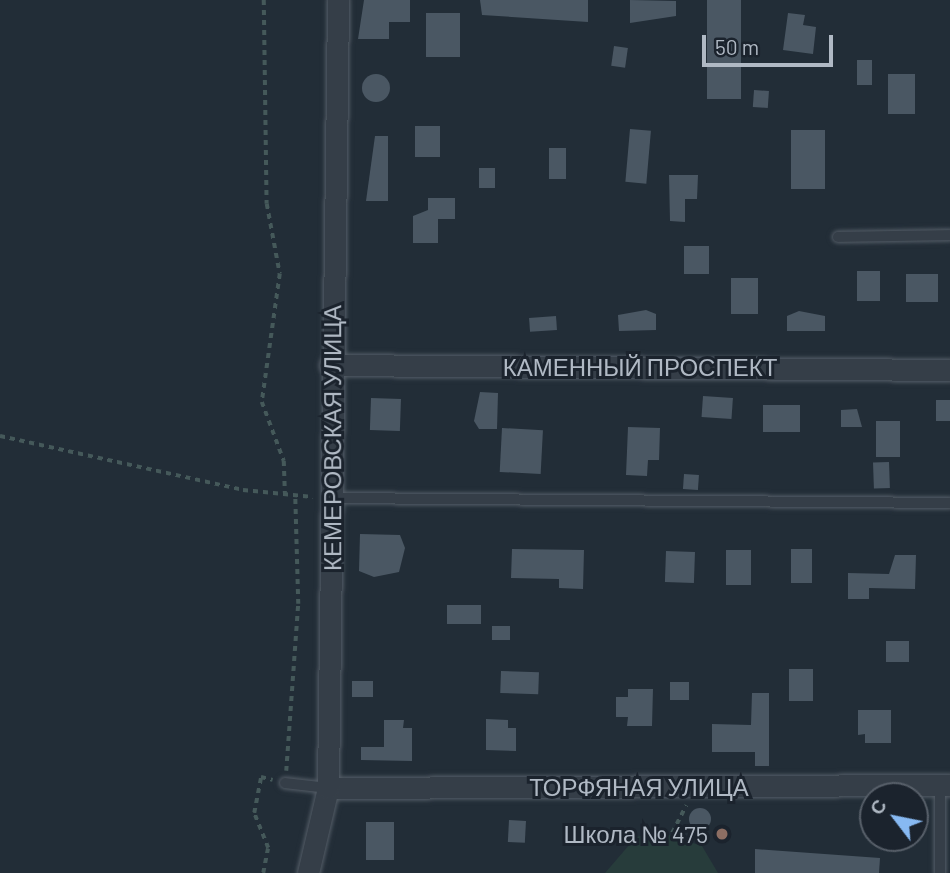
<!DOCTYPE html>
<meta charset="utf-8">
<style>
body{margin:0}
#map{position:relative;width:950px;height:873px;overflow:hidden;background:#222d37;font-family:Barlow,sans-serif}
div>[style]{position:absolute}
.green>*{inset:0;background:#273c3b}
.building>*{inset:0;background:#4a5763;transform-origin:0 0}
.round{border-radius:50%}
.path>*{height:3.5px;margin-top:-1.75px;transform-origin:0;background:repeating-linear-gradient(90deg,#45595a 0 5px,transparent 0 10px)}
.roads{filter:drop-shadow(0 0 2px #535c66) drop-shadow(0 0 2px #535c66)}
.service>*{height:10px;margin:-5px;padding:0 5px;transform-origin:5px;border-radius:5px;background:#353e48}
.minor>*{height:21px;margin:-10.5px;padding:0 10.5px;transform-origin:10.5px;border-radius:10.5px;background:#353e48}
.dots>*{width:19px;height:19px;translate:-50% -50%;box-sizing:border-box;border:4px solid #1b232d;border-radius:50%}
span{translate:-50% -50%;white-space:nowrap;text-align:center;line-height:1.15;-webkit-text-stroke:6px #1b232d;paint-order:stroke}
.street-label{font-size:24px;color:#b0b9c4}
.poi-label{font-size:24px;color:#b0b9c4}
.right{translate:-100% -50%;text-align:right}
.north{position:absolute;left:859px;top:782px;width:70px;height:70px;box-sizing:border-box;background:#1b232d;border:2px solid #575f69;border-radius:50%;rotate:302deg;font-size:19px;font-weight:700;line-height:28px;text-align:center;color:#b0b9c4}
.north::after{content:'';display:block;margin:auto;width:24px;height:32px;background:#87b9f2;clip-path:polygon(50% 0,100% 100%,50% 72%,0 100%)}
.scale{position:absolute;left:702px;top:35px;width:131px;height:32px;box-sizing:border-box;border:4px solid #b0b9c4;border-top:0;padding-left:9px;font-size:21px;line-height:24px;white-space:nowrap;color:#b0b9c4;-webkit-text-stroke:5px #1b232d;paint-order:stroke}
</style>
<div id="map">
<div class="green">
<div style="clip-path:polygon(660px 832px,702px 846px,718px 873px,605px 873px,636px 837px)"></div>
</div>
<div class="building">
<div style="clip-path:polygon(364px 0,410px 0,410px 22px,389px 22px,389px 39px,358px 39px)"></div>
<div style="clip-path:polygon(480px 0,588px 0,588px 22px,482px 15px)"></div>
<div style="clip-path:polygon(630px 0,676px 1px,676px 16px,630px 23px)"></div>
<div style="left:707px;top:0;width:34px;height:99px"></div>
<div style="left:426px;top:13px;width:34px;height:44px"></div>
<div style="clip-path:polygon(788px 13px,805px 15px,803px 25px,816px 27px,813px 54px,783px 50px)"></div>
<div style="left:614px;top:46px;width:14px;height:20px;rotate:8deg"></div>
<div style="left:857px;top:60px;width:15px;height:25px"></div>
<div style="left:915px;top:74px;width:40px;height:27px;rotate:90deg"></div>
<div class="round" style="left:362px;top:74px;width:28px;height:28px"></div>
<div style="left:754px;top:90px;width:15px;height:17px;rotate:4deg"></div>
<div style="left:415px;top:126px;width:25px;height:31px"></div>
<div style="left:630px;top:129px;width:21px;height:53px;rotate:5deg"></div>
<div style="left:791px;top:130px;width:34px;height:59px"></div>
<div style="clip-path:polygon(375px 136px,388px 136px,388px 201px,366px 201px)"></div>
<div style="left:549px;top:148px;width:17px;height:31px"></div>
<div style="left:479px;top:168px;width:16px;height:20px"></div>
<div style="clip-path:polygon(669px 175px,698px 175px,697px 199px,685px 199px,685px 222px,670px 221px)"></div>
<div style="clip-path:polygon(428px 198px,455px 198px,455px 219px,438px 219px,438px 243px,413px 243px,413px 216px,428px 210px)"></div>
<div style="left:684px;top:246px;width:25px;height:28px"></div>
<div style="left:857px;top:271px;width:23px;height:30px"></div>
<div style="left:906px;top:274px;width:32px;height:28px"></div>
<div style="left:731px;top:278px;width:27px;height:36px"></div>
<div style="clip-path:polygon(646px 310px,656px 314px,656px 330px,619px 331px,618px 315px)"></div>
<div style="clip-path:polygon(799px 311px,825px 316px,825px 331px,787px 331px,787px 316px)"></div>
<div style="left:556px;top:316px;width:14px;height:27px;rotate:86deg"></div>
<div style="clip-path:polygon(480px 392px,498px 393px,497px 429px,479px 429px,474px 421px)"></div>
<div style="left:703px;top:396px;width:30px;height:21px;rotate:4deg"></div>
<div style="left:371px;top:398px;width:30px;height:32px;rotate:2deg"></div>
<div style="left:936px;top:400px;width:14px;height:21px"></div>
<div style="left:763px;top:405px;width:37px;height:27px"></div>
<div style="clip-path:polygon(857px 409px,862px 427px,841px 427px,841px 410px)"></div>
<div style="left:876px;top:421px;width:24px;height:36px"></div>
<div style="clip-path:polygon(628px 427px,660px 428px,659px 460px,648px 460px,647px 476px,626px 475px)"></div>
<div style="left:502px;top:428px;width:41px;height:44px;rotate:3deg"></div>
<div style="left:889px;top:462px;width:26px;height:16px;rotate:88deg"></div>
<div style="left:684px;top:474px;width:15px;height:15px;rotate:4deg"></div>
<div style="clip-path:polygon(360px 534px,400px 535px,405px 548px,399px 572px,374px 577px,359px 571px)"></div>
<div style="clip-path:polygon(512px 549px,584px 550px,583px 589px,559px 588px,559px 579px,511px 578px)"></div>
<div style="left:791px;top:549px;width:21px;height:34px"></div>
<div style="left:726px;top:550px;width:25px;height:35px"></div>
<div style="left:666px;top:551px;width:29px;height:31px;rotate:2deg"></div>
<div style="clip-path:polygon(895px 555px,916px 555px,915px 589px,869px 588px,869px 599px,848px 599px,848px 573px,889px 574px)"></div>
<div style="left:447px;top:605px;width:34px;height:19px"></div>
<div style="left:492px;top:626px;width:18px;height:14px"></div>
<div style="left:886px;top:641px;width:23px;height:21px"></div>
<div style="left:789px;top:669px;width:24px;height:32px"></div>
<div style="left:501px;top:671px;width:38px;height:22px;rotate:2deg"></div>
<div style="left:352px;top:681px;width:21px;height:16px"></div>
<div style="left:670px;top:682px;width:19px;height:18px"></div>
<div style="clip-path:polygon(628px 689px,653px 689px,652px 726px,627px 726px,628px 717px,616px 717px,616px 697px,628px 697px)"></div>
<div style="clip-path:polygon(752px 693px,769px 693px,769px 766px,755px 766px,755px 752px,712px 752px,712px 724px,751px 725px)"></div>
<div style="clip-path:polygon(858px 710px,891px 710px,891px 743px,865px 743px,865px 734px,858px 735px)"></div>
<div style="clip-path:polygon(486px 719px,508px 720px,508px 728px,516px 728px,516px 751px,486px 750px)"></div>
<div style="clip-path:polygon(384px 720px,404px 720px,403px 728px,412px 728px,412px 761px,361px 760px,361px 747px,384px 747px)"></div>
<div class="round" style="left:689px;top:808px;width:22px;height:22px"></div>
<div style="left:509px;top:820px;width:17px;height:22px;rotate:3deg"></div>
<div style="left:366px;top:822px;width:28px;height:38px"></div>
<div style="clip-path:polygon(755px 849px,880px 858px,879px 873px,755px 873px)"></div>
</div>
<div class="path">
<div style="left:264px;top:0;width:204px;rotate:89.2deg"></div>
<div style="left:267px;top:204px;width:71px;rotate:79.5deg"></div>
<div style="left:280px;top:274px;width:129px;rotate:98deg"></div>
<div style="left:262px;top:402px;width:63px;rotate:69.6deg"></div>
<div style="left:284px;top:461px;width:32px;rotate:88deg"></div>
<div style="left:0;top:436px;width:249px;rotate:12.5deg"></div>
<div style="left:243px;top:490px;width:70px;rotate:5.7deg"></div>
<div style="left:286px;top:771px;width:167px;rotate:-85.9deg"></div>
<div style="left:298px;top:604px;width:107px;rotate:-91.6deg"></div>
<div style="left:672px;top:833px;width:31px;rotate:-63deg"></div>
<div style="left:263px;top:873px;width:25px;rotate:-79deg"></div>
<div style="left:268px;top:848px;width:38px;rotate:-112deg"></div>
<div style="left:254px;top:813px;width:37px;rotate:-79deg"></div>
<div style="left:261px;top:777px;width:12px;rotate:14deg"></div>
</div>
<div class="roads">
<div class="service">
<div style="left:838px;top:237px;width:112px;rotate:-1deg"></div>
<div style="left:332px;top:498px;width:618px;rotate:0.46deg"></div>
<div style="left:285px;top:783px;width:43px;rotate:6.6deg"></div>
<div style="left:940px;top:873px;width:88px;rotate:-90deg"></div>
</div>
<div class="minor">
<div style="left:330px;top:365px;width:620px;rotate:0.46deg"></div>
<div style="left:328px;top:788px;width:622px;rotate:-0.28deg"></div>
<div style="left:308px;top:873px;width:87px;rotate:-76.8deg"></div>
<div style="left:328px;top:788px;width:788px;rotate:-89.27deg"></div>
</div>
</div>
<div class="dots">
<div style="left:722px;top:834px;background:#8d6e63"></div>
</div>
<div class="street-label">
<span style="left:640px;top:367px">КАМЕННЫЙ ПРОСПЕКТ</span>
<span style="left:332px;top:438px;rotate:-90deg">КЕМЕРОВСКАЯ УЛИЦА</span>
<span style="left:639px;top:787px">ТОРФЯНАЯ УЛИЦА</span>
</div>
<div class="poi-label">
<span class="right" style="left:708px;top:834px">Школа № 475</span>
</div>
<div class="north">С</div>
<div class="scale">50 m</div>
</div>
